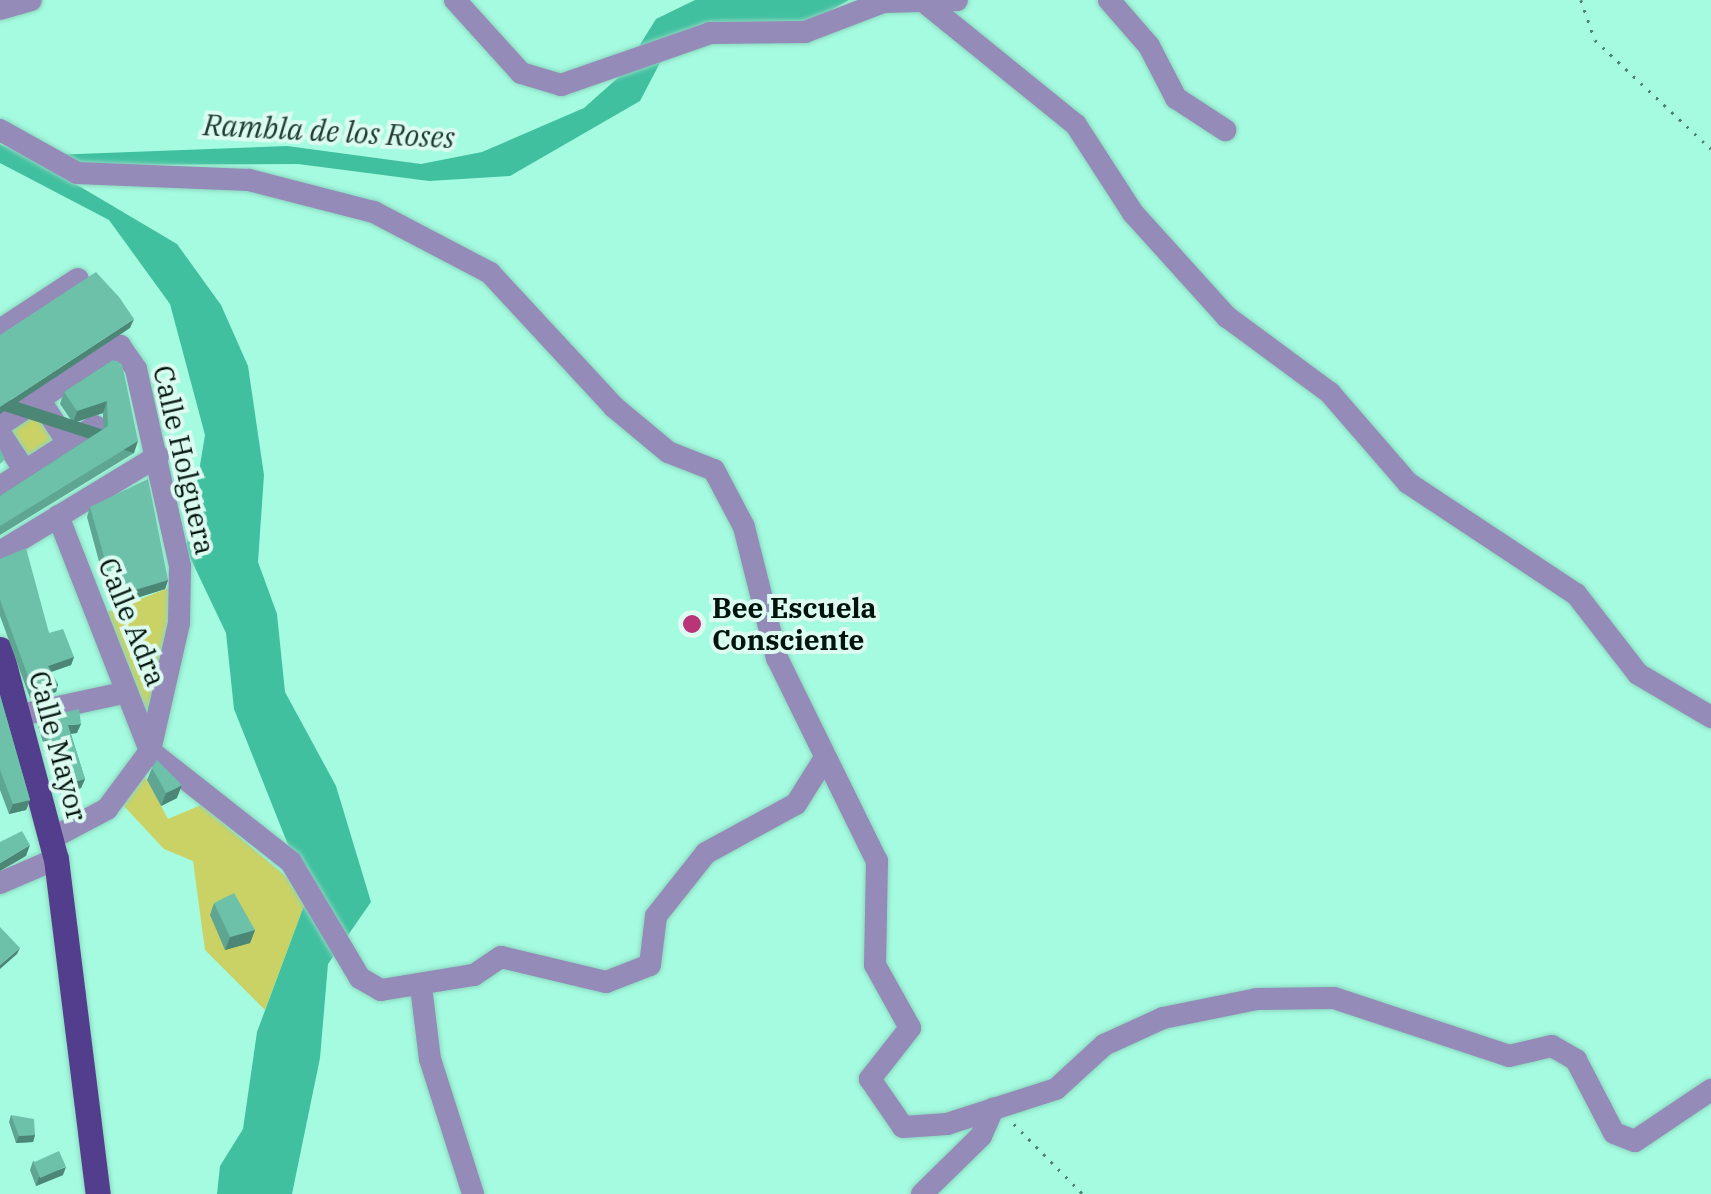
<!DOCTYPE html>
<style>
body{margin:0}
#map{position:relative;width:1711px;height:1194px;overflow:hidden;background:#a5fbe0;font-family:"IBM Plex Serif",serif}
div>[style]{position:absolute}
.green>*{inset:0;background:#cad265;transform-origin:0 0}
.water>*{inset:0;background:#41c0a0}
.path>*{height:2.5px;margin-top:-1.25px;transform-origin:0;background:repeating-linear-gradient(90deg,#4e8171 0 2.5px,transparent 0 10.5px)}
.roads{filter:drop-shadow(0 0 2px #8bd6be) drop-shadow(0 0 2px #8bd6be)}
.minor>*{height:22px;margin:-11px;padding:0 11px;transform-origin:11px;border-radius:11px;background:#948bb9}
.major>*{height:25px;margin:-12.5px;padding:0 12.5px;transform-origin:12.5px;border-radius:12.5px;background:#533d8d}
.wall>*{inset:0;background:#5ea691}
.shaded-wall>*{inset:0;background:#4c8776;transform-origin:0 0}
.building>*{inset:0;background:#6dc1a9;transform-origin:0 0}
.dots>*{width:28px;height:28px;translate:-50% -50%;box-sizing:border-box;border:5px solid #dcfcf1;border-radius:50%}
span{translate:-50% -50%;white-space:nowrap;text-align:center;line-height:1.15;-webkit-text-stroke:8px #dcfcf1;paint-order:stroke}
.street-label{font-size:28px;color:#00130d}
.poi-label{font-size:28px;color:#00130d;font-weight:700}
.left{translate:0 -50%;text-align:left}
.water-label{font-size:30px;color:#203b33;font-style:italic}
</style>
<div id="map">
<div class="green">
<div style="left:39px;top:399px;width:53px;height:47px;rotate:57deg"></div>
<div style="clip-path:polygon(181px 583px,155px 739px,105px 613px)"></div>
<div style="clip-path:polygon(144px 774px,168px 819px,201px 805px,308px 895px,265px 1010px,205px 950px,193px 861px,164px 849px,121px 803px)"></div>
</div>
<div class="water">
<div style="clip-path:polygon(695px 0,849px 0,805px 25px,726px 24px,663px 57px,640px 101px,510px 176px,429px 181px,298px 164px,69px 165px,57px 173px,177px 244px,221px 305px,248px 366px,264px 475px,258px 562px,277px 614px,285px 692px,336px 786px,371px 902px,328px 964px,320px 1058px,292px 1194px,217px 1194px,220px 1166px,243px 1129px,257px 1032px,308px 895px,234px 709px,226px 633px,186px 549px,205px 435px,170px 304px,109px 220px,0 163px,0 144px,25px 156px,287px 146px,421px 164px,482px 152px,584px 108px,621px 75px,656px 19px)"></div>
</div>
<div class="path">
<div style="left:1581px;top:0;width:42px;rotate:70.7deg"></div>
<div style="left:1595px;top:40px;width:159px;rotate:43.2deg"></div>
<div style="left:1014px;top:1124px;width:98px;rotate:45.4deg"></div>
</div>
<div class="roads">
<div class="minor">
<div style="left:455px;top:0;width:98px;rotate:47.9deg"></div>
<div style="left:521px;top:73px;width:42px;rotate:16.7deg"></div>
<div style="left:561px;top:85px;width:158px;rotate:-19.2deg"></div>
<div style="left:710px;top:33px;width:95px;rotate:-0.6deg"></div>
<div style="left:805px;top:32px;width:84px;rotate:-21deg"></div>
<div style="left:883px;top:2px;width:74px;rotate:-1.5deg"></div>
<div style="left:1109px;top:0;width:61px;rotate:49deg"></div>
<div style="left:1149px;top:46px;width:59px;rotate:62.6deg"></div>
<div style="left:1176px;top:98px;width:59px;rotate:33.1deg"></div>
<div style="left:923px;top:1px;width:197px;rotate:39deg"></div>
<div style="left:1076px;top:125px;width:105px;rotate:57.1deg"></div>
<div style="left:1133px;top:213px;width:140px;rotate:47.9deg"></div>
<div style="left:1227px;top:317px;width:128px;rotate:36.4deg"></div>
<div style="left:1330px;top:393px;width:119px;rotate:49.1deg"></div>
<div style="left:1408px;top:483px;width:201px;rotate:33.5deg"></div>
<div style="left:1576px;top:594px;width:101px;rotate:52.2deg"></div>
<div style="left:1638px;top:674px;width:85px;rotate:30.5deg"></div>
<div style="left:0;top:9px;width:32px;rotate:-16deg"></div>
<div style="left:0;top:130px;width:88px;rotate:29.2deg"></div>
<div style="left:77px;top:173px;width:172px;rotate:2.3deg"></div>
<div style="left:249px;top:180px;width:129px;rotate:14.4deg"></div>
<div style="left:374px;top:212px;width:131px;rotate:27.7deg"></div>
<div style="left:490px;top:273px;width:183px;rotate:47.2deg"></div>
<div style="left:614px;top:407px;width:70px;rotate:39.8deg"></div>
<div style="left:668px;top:452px;width:49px;rotate:21.4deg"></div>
<div style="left:714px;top:470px;width:64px;rotate:62.2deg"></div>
<div style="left:744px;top:527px;width:135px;rotate:75.9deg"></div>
<div style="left:777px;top:658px;width:226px;rotate:63.8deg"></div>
<div style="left:877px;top:861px;width:104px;rotate:91.1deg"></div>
<div style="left:875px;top:965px;width:72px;rotate:60.9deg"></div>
<div style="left:910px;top:1028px;width:65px;rotate:128.1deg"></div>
<div style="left:870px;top:1079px;width:58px;rotate:55.5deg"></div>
<div style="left:903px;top:1127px;width:44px;rotate:-3.9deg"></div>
<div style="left:947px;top:1124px;width:114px;rotate:-17.8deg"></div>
<div style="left:1056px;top:1089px;width:65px;rotate:-42.5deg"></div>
<div style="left:1104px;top:1045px;width:65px;rotate:-24.6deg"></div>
<div style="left:1163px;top:1018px;width:96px;rotate:-11.4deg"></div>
<div style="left:1257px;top:999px;width:77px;rotate:-0.7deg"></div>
<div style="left:1334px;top:998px;width:184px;rotate:18.3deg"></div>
<div style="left:1509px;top:1056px;width:44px;rotate:-13.1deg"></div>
<div style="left:1552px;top:1046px;width:28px;rotate:30deg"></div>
<div style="left:1576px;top:1060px;width:82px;rotate:62.5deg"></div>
<div style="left:1614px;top:1133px;width:22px;rotate:21deg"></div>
<div style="left:1635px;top:1141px;width:92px;rotate:-33.9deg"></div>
<div style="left:0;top:330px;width:93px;rotate:-33.2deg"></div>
<div style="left:39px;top:399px;width:53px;rotate:56.6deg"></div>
<div style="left:0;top:425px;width:144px;rotate:-33.4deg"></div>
<div style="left:120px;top:346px;width:28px;rotate:55deg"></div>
<div style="left:136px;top:369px;width:202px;rotate:77.4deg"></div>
<div style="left:180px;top:566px;width:57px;rotate:91deg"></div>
<div style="left:179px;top:623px;width:131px;rotate:102.8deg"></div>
<div style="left:150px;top:751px;width:72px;rotate:126.6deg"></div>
<div style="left:107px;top:809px;width:62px;rotate:152.2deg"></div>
<div style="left:0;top:433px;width:45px;rotate:56.7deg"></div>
<div style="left:0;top:487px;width:113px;rotate:-32.7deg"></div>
<div style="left:58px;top:516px;width:252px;rotate:68.6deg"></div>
<div style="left:150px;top:751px;width:179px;rotate:38.2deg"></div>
<div style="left:291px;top:862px;width:135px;rotate:59.3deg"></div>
<div style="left:360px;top:978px;width:24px;rotate:30deg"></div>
<div style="left:381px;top:990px;width:94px;rotate:-9.2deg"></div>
<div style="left:474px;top:975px;width:32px;rotate:-34deg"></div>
<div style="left:501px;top:957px;width:108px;rotate:13.4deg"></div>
<div style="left:606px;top:982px;width:47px;rotate:-21.1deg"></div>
<div style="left:650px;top:965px;width:49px;rotate:-83deg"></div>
<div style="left:656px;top:916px;width:80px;rotate:-51.6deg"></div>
<div style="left:706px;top:853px;width:102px;rotate:-28.6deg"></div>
<div style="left:796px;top:804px;width:51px;rotate:-57.9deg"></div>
<div style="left:0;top:552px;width:185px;rotate:-31.3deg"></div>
<div style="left:21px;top:715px;width:108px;rotate:-12.2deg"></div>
<div style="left:0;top:883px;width:61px;rotate:-23.2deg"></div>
<div style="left:421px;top:987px;width:73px;rotate:82.9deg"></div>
<div style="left:430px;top:1059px;width:142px;rotate:72.3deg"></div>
<div style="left:922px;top:1194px;width:83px;rotate:-44.5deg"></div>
<div style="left:981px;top:1136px;width:30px;rotate:-66deg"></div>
</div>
<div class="major">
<div style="left:0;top:649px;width:217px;rotate:75.1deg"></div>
<div style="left:56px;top:859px;width:338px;rotate:82.9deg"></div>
</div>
</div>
<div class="wall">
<div style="clip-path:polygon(113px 360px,134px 453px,0 535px,0 496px,103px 429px,103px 413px,73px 423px,60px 404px,64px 392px)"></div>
<div style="clip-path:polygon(90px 507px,168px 580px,165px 589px,111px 606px,87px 517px)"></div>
<div style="clip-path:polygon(0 559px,49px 633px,74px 657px,71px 665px,51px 672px,58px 684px,56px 692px,30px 698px,0 616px)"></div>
<div style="clip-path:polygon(0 695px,30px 800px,26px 810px,9px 814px,0 790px)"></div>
<div style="clip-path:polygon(41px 718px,77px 733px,71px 734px,85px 779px,81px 788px,60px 794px,38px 727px)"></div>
<div style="clip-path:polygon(152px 768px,177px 798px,161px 806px,147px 780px)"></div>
<div style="clip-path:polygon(214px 903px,255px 930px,250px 943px,225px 950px,210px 915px)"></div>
<div style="clip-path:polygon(11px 1115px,35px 1135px,33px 1142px,16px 1143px,9px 1122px)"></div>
<div style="clip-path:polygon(33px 1161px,63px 1175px,36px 1186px,30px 1170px)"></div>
</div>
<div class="shaded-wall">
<div style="clip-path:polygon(134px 319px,130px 328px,0 414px,0 407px)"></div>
<div style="clip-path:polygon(107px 401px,103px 413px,73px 423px,77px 411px)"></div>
<div style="left:138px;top:441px;width:13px;height:162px;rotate:108deg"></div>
<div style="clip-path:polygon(168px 580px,165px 589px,111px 606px,115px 596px)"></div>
<div style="clip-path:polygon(74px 657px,71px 665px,45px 674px,48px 666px)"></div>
<div style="clip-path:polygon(58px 684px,56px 692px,30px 698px,33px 690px)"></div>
<div style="clip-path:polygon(81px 724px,77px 733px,65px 734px,68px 725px)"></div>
<div style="clip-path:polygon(85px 779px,81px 788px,60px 794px,63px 785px)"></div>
<div style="clip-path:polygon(182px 785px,177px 798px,161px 806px,166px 793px)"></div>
<div style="clip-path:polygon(30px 800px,26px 810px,9px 814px,13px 804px)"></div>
<div style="clip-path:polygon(30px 845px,26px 856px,0 871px,0 863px)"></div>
<div style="clip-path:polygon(255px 930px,250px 943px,225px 950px,230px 937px)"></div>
<div style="clip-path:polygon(20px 948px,17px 954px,0 969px,0 965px)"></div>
<div style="clip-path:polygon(35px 1135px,33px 1142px,16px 1143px,19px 1136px)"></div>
<div style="clip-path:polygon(66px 1167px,63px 1175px,36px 1186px,39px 1177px)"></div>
</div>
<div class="building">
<div style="clip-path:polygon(96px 272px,119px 297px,134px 319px,0 407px,0 335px)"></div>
<div style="clip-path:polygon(113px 360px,122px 364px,138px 441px,0 526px,0 496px,108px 426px,107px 401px,77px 411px,64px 392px)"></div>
<div style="clip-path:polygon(0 449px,5px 459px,0 464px)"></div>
<div style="clip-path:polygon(148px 479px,168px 580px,115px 596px,90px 507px)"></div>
<div style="clip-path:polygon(26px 548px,49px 633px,63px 629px,74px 657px,48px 666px,58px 684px,33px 690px,0 600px,0 559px)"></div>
<div style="clip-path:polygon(0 695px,30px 800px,13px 804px,0 770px)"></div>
<div style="clip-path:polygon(79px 709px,81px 724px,68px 725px,85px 779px,63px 785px,41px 718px)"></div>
<div style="clip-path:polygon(157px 760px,182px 785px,166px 793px,152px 768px)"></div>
<div style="clip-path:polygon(22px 831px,30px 845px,0 863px,0 842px)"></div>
<div style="clip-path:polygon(234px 893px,255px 930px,230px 937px,214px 903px)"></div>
<div style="clip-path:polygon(0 927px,20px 948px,0 965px)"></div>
<div style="clip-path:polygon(11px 1115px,34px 1119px,35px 1135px,19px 1136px)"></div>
<div style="left:59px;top:1151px;width:17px;height:28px;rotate:66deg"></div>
</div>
<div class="dots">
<div style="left:692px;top:624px;background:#b93479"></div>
</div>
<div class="street-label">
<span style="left:184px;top:460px;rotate:77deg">Calle Holguera</span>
<span style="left:132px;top:622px;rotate:68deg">Calle Adra</span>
<span style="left:58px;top:746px;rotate:75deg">Calle Mayor</span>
</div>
<div class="poi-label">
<span class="left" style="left:712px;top:624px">Bee Escuela<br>Consciente</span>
</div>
<div class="water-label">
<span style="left:329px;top:131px;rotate:3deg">Rambla de los Roses</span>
</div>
</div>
